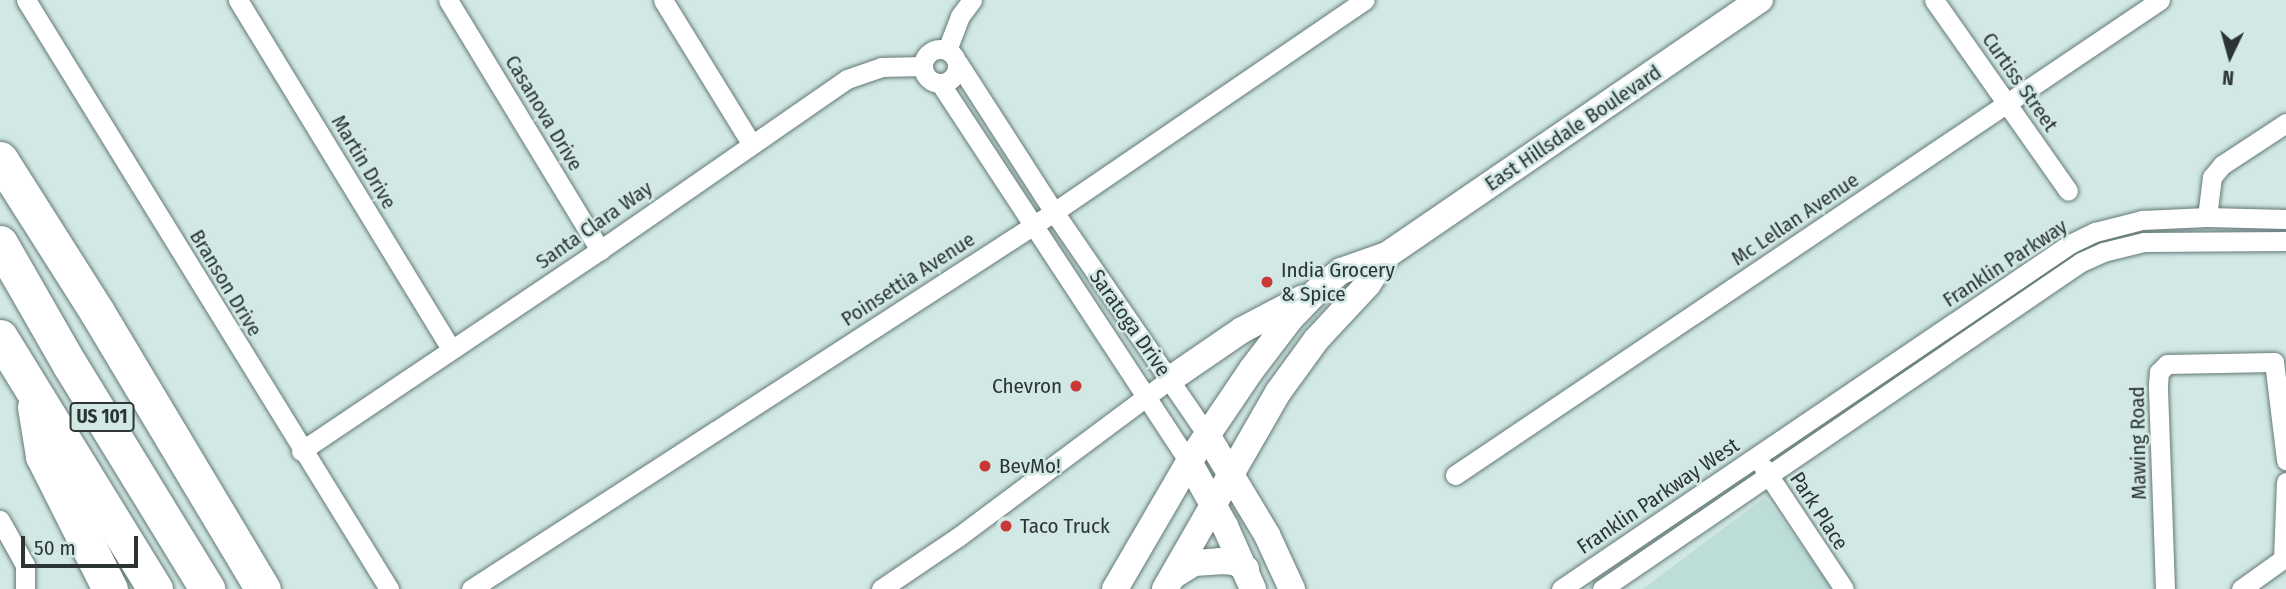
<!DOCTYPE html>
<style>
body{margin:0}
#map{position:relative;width:2286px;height:589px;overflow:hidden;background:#d1e8e5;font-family:"Fira Sans Condensed",sans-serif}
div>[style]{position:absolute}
.built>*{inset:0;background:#bdddd9}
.roads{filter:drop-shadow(0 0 2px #647977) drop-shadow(0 0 2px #647977)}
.street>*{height:19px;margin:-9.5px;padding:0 9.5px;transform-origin:9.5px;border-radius:9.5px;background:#fff}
.street>.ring{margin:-9.5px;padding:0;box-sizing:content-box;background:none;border:19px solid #fff;border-radius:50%}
.secondary>*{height:26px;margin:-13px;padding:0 13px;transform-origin:13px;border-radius:13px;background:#fff}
.highway>*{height:35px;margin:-17.5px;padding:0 17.5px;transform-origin:17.5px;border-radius:17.5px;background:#fff}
.dots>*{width:19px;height:19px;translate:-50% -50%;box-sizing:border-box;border:4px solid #d1e8e5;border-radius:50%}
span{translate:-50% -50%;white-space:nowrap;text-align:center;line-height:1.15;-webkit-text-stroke:5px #d1e8e5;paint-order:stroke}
.shield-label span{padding:2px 5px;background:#d1e8e5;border:2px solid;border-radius:5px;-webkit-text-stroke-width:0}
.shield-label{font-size:19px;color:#2c3534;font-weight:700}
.street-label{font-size:21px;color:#2c3534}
.poi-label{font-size:21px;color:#2c3534}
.left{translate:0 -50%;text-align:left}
.right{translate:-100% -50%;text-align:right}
.north{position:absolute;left:2195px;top:21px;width:70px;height:70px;-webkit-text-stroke:5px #d1e8e5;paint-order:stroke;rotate:185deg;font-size:19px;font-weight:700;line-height:28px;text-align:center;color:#2c3534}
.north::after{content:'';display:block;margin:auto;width:24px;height:32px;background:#2c3534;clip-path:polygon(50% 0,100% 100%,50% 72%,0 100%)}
.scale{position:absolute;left:21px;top:536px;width:117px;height:32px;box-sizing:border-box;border:4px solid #2c3534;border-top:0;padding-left:9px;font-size:21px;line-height:24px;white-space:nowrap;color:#2c3534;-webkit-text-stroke:5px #d1e8e5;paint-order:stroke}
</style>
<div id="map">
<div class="built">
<div style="clip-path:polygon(1765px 497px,1833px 589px,1643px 589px)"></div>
</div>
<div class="roads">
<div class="street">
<div style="left:26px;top:0;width:692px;rotate:58.35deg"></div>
<div style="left:238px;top:0;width:409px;rotate:58.6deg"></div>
<div style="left:448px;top:0;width:293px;rotate:58.7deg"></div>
<div style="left:663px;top:0;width:168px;rotate:58.4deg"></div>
<div style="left:1934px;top:0;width:233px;rotate:54.9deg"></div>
<div class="ring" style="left:923px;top:49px;width:15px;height:15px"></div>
<div style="left:947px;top:50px;width:36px;rotate:-69deg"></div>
<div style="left:960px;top:16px;width:20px;rotate:-53deg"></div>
<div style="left:958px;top:63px;width:177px;rotate:57.2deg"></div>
<div style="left:1054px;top:212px;width:270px;rotate:55.5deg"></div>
<div style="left:940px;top:83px;width:453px;rotate:56.7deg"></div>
<div style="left:2207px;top:217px;width:40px;rotate:-82.9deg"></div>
<div style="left:2212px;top:177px;width:16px;rotate:-50deg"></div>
<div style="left:2222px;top:165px;width:77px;rotate:-33.3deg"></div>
<div style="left:301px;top:451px;width:360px;rotate:-33.9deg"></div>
<div style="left:600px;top:250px;width:300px;rotate:-34.7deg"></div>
<div style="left:847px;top:79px;width:36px;rotate:-19deg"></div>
<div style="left:881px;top:67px;width:42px;rotate:-1.4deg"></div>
<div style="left:1763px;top:467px;width:146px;rotate:56.4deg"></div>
<div style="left:1455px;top:475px;width:850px;rotate:-33.97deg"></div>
<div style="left:0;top:520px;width:51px;rotate:60.9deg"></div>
<div style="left:25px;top:565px;width:24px;rotate:90deg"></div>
<div style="left:471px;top:589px;width:694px;rotate:-32.89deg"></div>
<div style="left:1054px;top:212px;width:376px;rotate:-34.3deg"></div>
<div style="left:881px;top:589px;width:93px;rotate:-34deg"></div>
<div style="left:958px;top:537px;width:263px;rotate:-36.7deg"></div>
<div style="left:1561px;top:589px;width:615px;rotate:-34.13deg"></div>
<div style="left:2070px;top:244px;width:28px;rotate:-26deg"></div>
<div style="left:2095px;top:232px;width:49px;rotate:-14.3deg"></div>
<div style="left:2142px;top:220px;width:65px;rotate:-2.6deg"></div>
<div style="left:2207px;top:217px;width:79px;rotate:1.5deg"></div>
<div style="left:1602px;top:589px;width:580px;rotate:-34.32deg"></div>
<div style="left:2081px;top:262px;width:24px;rotate:-24deg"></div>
<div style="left:2103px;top:252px;width:42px;rotate:-13.7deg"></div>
<div style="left:2144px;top:242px;width:142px;rotate:-0.4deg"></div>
<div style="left:2165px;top:589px;width:204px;rotate:-92deg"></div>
<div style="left:2158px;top:385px;width:13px;rotate:-86deg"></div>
<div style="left:2159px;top:372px;width:11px;rotate:-45deg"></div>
<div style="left:2167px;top:364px;width:107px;rotate:-1.1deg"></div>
<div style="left:2274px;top:362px;width:99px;rotate:83deg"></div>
<div style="left:2241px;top:589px;width:52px;rotate:-35.5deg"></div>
<div style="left:2283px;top:559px;width:77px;rotate:-87.8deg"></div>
</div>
<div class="secondary">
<div style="left:1169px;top:380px;width:88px;rotate:-34.4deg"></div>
<div style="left:1242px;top:330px;width:69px;rotate:-27.7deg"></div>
<div style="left:1207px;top:435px;width:117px;rotate:59deg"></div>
<div style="left:1267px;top:535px;width:60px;rotate:65.2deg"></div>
<div style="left:1189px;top:462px;width:73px;rotate:60.6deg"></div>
<div style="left:1225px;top:526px;width:69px;rotate:66deg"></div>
<div style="left:1173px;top:576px;width:25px;rotate:-32deg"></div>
<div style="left:1194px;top:563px;width:26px;rotate:-4deg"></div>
<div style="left:1220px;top:561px;width:15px;rotate:4deg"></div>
<div style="left:1235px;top:562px;width:13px;rotate:32deg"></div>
<div style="left:1115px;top:589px;width:147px;rotate:-59.8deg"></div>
<div style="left:1189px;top:462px;width:112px;rotate:-55.9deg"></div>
<div style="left:1252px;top:369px;width:64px;rotate:-52.6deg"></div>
<div style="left:1291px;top:318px;width:37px;rotate:-46deg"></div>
<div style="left:1317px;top:291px;width:31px;rotate:-40deg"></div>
<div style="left:1341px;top:271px;width:49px;rotate:-19.2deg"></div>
<div style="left:1387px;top:255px;width:452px;rotate:-34.4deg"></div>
<div style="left:1165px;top:589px;width:228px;rotate:-60.1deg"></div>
<div style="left:1279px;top:391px;width:63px;rotate:-54deg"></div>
<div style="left:1316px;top:340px;width:76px;rotate:-47.1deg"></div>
<div style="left:1368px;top:284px;width:35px;rotate:-57deg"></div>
</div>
<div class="highway">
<div style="left:0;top:159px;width:181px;rotate:57.6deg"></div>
<div style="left:97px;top:312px;width:323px;rotate:59.1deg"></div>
<div style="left:0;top:243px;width:141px;rotate:60.2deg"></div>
<div style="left:70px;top:365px;width:263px;rotate:58.5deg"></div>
<div style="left:0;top:337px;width:296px;rotate:58.4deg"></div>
<div style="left:35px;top:407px;width:50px;rotate:80.7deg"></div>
<div style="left:43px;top:456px;width:149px;rotate:63.3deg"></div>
</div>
</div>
<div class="dots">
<div style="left:1267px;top:282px;background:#c73936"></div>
<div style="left:1076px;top:386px;background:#c73936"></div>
<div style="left:985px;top:466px;background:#c73936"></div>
<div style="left:1006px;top:526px;background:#c73936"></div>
</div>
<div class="shield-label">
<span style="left:102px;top:417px">US 101</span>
</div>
<div class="street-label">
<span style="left:2020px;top:82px;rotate:55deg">Curtiss Street</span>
<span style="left:544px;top:113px;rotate:59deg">Casanova Drive</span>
<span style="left:1573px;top:128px;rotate:-34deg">East Hillsdale Boulevard</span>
<span style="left:364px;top:162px;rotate:59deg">Martin Drive</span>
<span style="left:1795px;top:219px;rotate:-34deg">Mc Lellan Avenue</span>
<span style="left:594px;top:225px;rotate:-35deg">Santa Clara Way</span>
<span style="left:2005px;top:263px;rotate:-33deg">Franklin Parkway</span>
<span style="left:908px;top:279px;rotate:-33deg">Poinsettia Avenue</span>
<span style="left:226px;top:283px;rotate:59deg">Branson Drive</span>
<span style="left:1130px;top:323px;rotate:55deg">Saratoga Drive</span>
<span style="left:2138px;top:443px;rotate:-91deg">Mawing Road</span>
<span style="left:1658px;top:496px;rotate:-34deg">Franklin Parkway West</span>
<span style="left:1819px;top:511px;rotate:57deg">Park Place</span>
</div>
<div class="poi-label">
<span class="left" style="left:1281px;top:282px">India Grocery<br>&amp; Spice</span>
<span class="right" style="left:1062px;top:386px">Chevron</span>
<span class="left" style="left:999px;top:466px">BevMo!</span>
<span class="left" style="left:1020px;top:526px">Taco Truck</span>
</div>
<div class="north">N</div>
<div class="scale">50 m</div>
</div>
